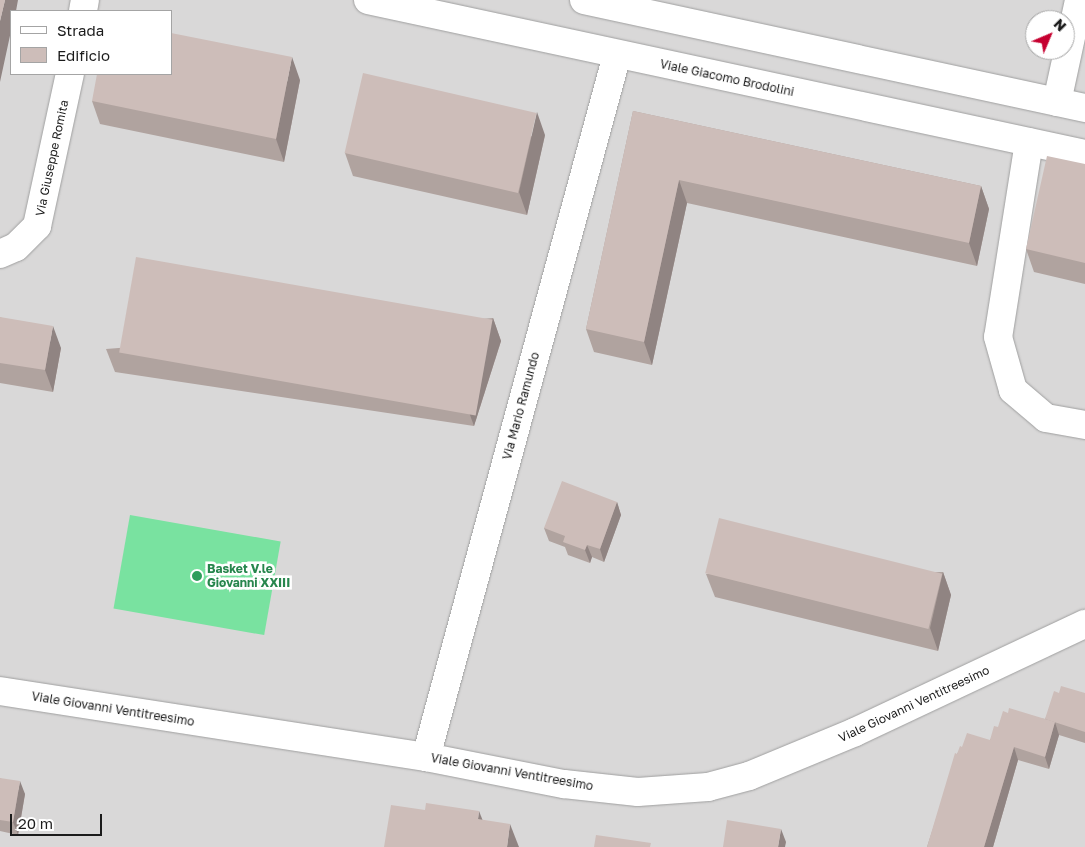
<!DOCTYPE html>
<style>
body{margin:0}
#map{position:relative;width:1085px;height:847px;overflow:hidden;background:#eee6e0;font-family:"Golos Text",sans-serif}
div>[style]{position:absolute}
.residential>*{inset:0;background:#d9d8d8}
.pitch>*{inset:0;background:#79e2a0;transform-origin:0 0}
.roads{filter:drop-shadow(0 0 1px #9f9f9f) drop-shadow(0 0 1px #9f9f9f)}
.street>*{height:28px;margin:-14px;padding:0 14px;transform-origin:14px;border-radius:14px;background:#fff}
.wall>*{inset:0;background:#b0a39f}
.shaded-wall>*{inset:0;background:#908482}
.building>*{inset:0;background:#cdbdb9;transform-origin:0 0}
.dots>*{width:14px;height:14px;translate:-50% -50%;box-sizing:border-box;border:2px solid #fff;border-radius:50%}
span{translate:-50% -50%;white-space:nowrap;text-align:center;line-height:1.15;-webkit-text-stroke:5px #fff;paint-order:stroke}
.street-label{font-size:12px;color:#1b1b1b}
.leisure-label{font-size:12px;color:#27864d;font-weight:700}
.left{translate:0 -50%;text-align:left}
.legend{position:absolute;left:10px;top:10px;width:162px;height:65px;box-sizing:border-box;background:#fff;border:1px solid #a4a4a4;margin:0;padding:6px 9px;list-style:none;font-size:15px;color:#1b1b1b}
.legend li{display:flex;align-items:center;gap:10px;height:25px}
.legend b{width:25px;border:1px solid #a4a4a4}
.north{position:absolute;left:1025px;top:10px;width:50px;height:50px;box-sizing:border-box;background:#fff;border:1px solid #a4a4a4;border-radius:50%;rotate:45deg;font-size:14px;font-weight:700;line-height:20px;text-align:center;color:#1b1b1b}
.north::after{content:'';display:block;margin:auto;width:18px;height:22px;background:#c60030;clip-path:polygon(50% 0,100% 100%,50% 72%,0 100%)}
.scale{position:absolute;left:10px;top:814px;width:92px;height:22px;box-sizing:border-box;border:2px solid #1b1b1b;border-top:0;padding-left:6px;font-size:15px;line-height:18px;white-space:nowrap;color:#1b1b1b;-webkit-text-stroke:4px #fff;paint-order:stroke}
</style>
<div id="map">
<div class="residential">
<div style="clip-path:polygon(evenodd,0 0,1085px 0,1085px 847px,0 847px,0 0,11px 11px,171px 11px,171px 74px,11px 74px,11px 11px,0 0,1035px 20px,1065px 20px,1065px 50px,1035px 50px,1035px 20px)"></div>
</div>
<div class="pitch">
<div style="left:130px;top:515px;width:153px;height:95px;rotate:10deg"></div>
</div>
<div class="roads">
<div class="street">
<div style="left:368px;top:0;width:733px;rotate:12.12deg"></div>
<div style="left:584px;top:0;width:513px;rotate:12.17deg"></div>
<div style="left:83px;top:11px;width:11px;rotate:-80deg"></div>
<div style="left:1057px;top:102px;width:104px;rotate:-77.8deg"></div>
<div style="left:1029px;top:142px;width:197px;rotate:99deg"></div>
<div style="left:998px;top:337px;width:55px;rotate:74.2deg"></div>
<div style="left:1013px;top:390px;width:43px;rotate:40.3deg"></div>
<div style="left:1046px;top:418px;width:40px;rotate:10deg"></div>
<div style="left:0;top:254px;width:17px;rotate:-24deg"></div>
<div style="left:16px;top:247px;width:30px;rotate:-45deg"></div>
<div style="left:37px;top:226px;width:156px;rotate:-77.8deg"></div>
<div style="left:0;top:691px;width:431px;rotate:8.8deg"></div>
<div style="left:426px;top:757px;width:141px;rotate:11.1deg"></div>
<div style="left:564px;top:784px;width:74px;rotate:6.2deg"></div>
<div style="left:638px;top:792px;width:70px;rotate:-4.1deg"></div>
<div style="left:708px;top:787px;width:42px;rotate:-15deg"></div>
<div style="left:749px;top:776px;width:115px;rotate:-22.5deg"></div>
<div style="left:855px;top:732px;width:254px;rotate:-25.2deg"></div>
<div style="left:426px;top:757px;width:728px;rotate:-74.78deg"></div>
</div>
</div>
<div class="wall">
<div style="clip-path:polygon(300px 80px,284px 162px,100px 124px,92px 101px)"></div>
<div style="clip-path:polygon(633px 111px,981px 186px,989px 209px,977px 266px,687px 203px,652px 365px,594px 352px,586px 329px)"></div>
<div style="clip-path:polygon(545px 135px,527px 215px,353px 176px,345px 153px)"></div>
<div style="clip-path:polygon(1085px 164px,1085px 284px,1034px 272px,1026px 249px)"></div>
<div style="clip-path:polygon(0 317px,61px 348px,53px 392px,0 383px)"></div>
<div style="clip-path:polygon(493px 318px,501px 341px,474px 426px,115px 372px,106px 349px)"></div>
<div style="clip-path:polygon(617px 502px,621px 515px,604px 562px,592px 557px,590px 563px,568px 555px,565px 547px,549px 541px,544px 528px)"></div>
<div style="clip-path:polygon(943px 572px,951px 595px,938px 651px,715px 597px,706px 574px)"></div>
<div style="clip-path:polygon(1059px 693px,1085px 693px,1085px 743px,1059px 735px,1049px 769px,1018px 760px,993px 847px,927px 847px,957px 754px,962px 747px,990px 740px,1008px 713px,1045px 719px)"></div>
<div style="clip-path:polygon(0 778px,25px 794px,18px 835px,0 831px)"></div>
</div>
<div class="shaded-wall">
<div style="clip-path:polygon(5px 0,18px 0,16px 11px,11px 11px,11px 31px,0 82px,0 21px)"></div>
<div style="clip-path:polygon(292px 57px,300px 80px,284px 162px,276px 139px)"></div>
<div style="clip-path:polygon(537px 112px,545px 135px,527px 215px,519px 192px)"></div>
<div style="clip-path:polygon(679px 180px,687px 203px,652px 365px,644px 342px)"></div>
<div style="clip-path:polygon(981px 186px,989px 209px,977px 266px,969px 243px)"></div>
<div style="clip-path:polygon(493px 318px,501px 341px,474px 426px,466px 404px)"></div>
<div style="clip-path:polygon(53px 326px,61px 348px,53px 392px,45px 370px)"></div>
<div style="clip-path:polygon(617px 502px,621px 515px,604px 562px,600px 549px)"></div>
<div style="clip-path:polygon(587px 545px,592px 557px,590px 563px,585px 550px)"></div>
<div style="clip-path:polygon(943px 572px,951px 595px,938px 651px,930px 628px)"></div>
<div style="clip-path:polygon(1055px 722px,1059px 735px,1049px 769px,1045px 757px)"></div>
<div style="clip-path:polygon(1014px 747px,1018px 760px,993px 847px,984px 847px)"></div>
<div style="clip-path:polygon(20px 781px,25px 794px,18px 835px,13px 822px)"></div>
<div style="clip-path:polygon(479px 811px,488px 834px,478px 819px)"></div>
<div style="clip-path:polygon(510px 824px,519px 847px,507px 847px)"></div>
<div style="clip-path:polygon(781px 829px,786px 842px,785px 847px,778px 847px)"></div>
</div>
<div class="building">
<div style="clip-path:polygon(0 0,5px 0,0 21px)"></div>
<div style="clip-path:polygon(171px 33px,292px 57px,276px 139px,92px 101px,97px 74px,171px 74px)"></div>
<div style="left:363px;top:73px;width:178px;height:82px;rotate:13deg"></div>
<div style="clip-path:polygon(633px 111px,981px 186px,969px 243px,679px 180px,644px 342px,586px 329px)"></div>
<div style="clip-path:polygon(1047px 156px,1085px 164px,1085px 263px,1026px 249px)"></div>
<div style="left:136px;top:257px;width:362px;height:97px;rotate:10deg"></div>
<div style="clip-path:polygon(0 317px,53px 326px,45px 370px,0 363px)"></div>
<div style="clip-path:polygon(562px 481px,617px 502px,600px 549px,587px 545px,585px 550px,563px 542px,565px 536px,544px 528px)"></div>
<div style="left:719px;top:518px;width:230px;height:57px;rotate:14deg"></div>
<div style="clip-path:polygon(1061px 686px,1085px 693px,1085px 732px,1045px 719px,1054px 691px,1059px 693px)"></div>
<div style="clip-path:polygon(1009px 708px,1055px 722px,1045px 757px,1014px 747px,984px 847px,927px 847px,955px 753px,957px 754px,960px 746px,962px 747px,967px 733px,990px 740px,994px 726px,998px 727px,1003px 711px,1008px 713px)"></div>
<div style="clip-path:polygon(0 778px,20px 781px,13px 822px,0 820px)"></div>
<div style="clip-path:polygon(426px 803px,479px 811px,478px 819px,510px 824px,507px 847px,384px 847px,391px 805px,425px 810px)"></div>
<div style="clip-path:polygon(727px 820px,781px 829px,778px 847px,723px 847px)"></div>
<div style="clip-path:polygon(596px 835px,651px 843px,650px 847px,594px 847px)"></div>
</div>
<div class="dots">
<div style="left:197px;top:576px;background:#2e9e5b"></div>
</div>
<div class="street-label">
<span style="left:727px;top:78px;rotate:12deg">Viale Giacomo Brodolini</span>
<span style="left:52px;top:158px;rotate:-78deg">Via Giuseppe Romita</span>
<span style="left:521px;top:406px;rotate:-75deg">Via Mario Ramundo</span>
<span style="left:914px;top:704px;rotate:-25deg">Viale Giovanni Ventitreesimo</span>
<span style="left:113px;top:709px;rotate:9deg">Viale Giovanni Ventitreesimo</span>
<span style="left:512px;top:772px;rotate:10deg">Viale Giovanni Ventitreesimo</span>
</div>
<div class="leisure-label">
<span class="left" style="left:207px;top:576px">Basket V.le<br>Giovanni XXIII</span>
</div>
<ul class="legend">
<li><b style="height:6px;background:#fff"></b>Strada</li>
<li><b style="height:14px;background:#cdbdb9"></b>Edificio</li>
</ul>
<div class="north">N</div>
<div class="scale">20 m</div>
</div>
